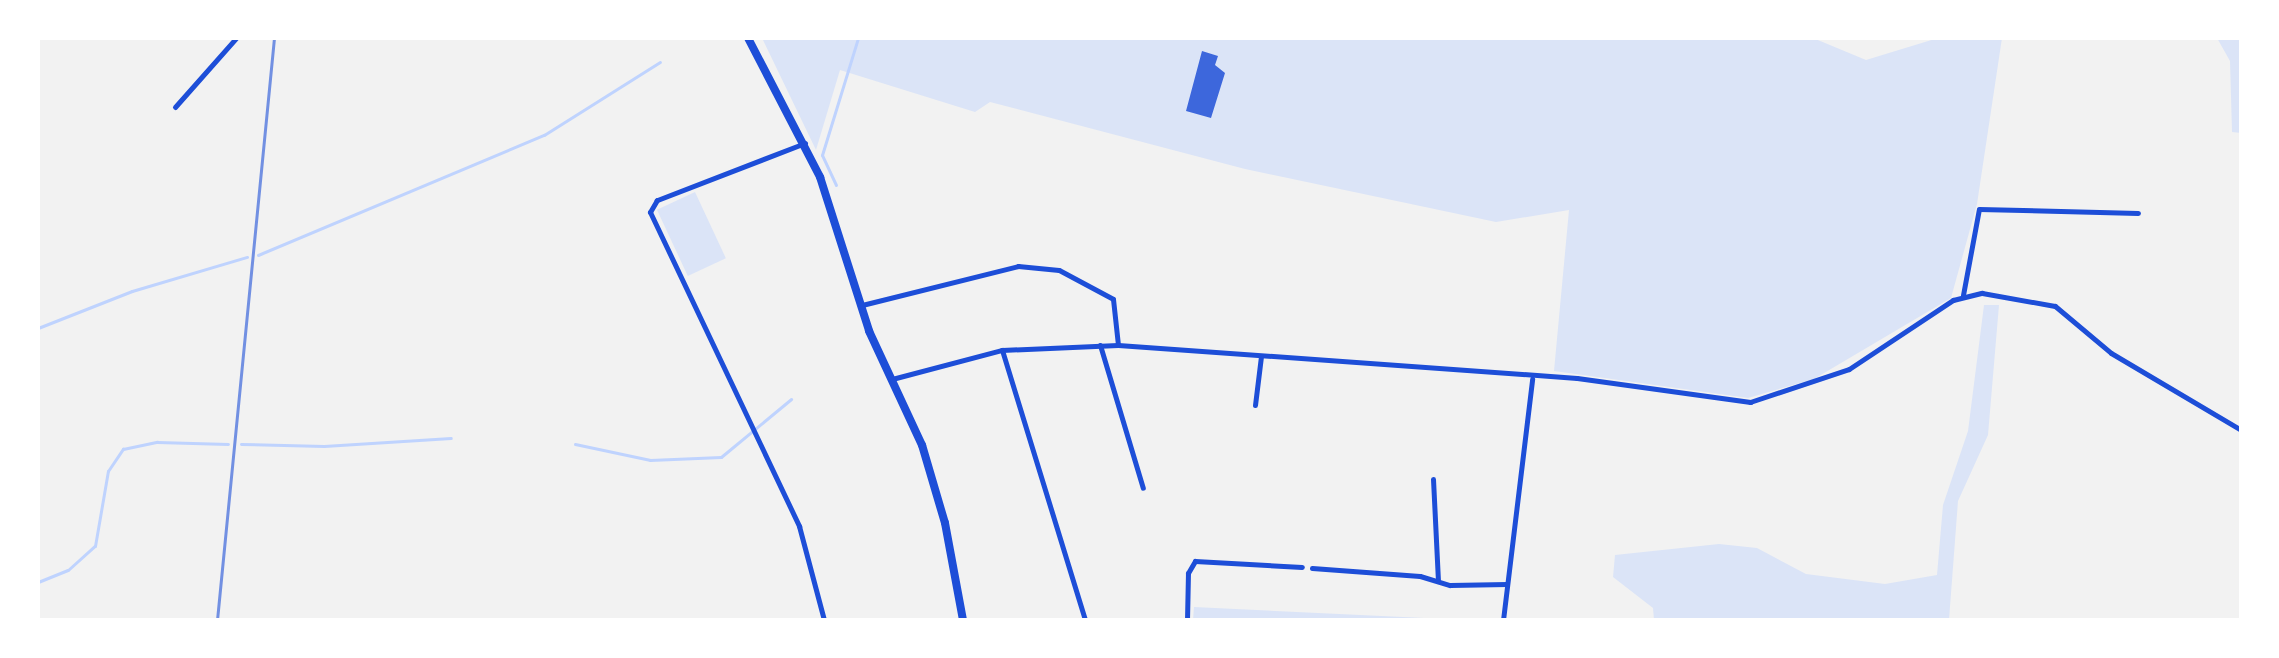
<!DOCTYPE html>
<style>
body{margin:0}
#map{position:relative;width:2279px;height:658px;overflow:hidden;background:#f2f2f2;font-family:"IBM Plex Serif",serif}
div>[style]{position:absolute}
.green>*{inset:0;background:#dbe4f7;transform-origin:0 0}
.stream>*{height:3px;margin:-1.5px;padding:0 1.5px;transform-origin:1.5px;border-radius:1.5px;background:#bfd3fe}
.building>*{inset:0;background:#3d67dc}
.minor>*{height:5px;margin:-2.5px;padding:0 2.5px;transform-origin:2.5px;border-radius:2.5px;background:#1d4ed8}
.primary>*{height:8px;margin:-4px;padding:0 4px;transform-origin:4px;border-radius:4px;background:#1d4ed8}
.rail>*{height:3px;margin:-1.5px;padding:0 1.5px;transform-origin:1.5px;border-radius:1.5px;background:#7290e2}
span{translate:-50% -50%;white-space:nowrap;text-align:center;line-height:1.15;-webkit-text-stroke:8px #fff;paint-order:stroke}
.frame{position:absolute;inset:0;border:40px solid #fff;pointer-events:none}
</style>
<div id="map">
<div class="green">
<div style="clip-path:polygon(762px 38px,1813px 38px,1866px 60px,1938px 38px,2002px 38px,1977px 204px,1951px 298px,1814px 379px,1748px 398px,1554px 371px,1569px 210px,1496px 222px,1245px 169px,990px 102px,975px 112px,840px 70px,816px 150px)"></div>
<div style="clip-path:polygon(2217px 38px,2241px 38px,2241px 133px,2232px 132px,2230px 61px)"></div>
<div style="left:695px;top:192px;width:73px;height:42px;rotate:65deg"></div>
<div style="clip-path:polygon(1984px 305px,1999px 305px,1988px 435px,1958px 501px,1949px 620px,1654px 620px,1653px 608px,1613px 577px,1615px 555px,1719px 544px,1757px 548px,1806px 574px,1885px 584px,1937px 575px,1943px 505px,1968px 431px)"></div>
<div style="clip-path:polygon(1194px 607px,1424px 618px,1424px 620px,1193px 620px)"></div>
</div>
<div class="stream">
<div style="left:836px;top:185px;width:33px;rotate:-115deg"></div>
<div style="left:822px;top:155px;width:122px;rotate:-72.9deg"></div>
<div style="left:258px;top:255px;width:310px;rotate:-22.8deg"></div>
<div style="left:544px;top:135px;width:137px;rotate:-32.2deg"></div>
<div style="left:38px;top:328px;width:101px;rotate:-21.5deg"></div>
<div style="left:132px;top:291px;width:120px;rotate:-16.5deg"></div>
<div style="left:241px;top:444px;width:83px;rotate:1.4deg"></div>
<div style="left:324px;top:446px;width:127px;rotate:-3.6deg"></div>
<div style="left:575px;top:444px;width:77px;rotate:12deg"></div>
<div style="left:650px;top:460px;width:71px;rotate:-2.4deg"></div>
<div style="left:721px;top:457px;width:91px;rotate:-39.6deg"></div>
<div style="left:38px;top:582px;width:32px;rotate:-22deg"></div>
<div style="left:68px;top:570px;width:36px;rotate:-42deg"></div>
<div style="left:95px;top:546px;width:76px;rotate:-80.2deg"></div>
<div style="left:108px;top:471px;width:27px;rotate:-56deg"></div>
<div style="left:123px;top:449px;width:35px;rotate:-12deg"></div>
<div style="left:157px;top:442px;width:71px;rotate:1.6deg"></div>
</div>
<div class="building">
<div style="clip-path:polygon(1202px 51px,1218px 56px,1215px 65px,1225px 73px,1211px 118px,1186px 111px)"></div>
</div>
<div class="minor">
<div style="left:175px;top:107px;width:92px;rotate:-48.5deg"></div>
<div style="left:805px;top:143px;width:159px;rotate:158.9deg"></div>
<div style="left:657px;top:200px;width:14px;rotate:120deg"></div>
<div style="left:650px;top:212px;width:348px;rotate:64.6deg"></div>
<div style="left:799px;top:526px;width:97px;rotate:75.1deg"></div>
<div style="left:1963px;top:295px;width:87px;rotate:-79.5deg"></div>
<div style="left:1979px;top:209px;width:159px;rotate:1.4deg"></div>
<div style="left:862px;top:305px;width:161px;rotate:-14deg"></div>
<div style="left:1018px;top:266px;width:41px;rotate:5.6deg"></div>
<div style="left:1059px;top:270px;width:61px;rotate:28.2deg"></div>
<div style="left:1113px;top:299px;width:46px;rotate:83.8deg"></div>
<div style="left:1100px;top:345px;width:149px;rotate:73.3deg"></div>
<div style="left:1002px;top:350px;width:282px;rotate:72.9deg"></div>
<div style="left:892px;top:379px;width:114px;rotate:-14.8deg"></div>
<div style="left:1002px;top:350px;width:116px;rotate:-2.5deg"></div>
<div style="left:1118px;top:345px;width:460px;rotate:4.1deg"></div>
<div style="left:1577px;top:378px;width:175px;rotate:7.9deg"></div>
<div style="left:1750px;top:402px;width:104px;rotate:-18.4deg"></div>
<div style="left:1849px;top:369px;width:125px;rotate:-33.6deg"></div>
<div style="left:1953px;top:300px;width:30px;rotate:-14deg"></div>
<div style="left:1982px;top:293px;width:74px;rotate:10.1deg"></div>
<div style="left:2055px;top:306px;width:73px;rotate:40deg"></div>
<div style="left:2111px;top:353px;width:151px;rotate:30.6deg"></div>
<div style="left:1255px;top:405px;width:49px;rotate:-83deg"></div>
<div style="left:1433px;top:479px;width:101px;rotate:87.2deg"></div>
<div style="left:1312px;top:568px;width:108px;rotate:4.2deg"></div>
<div style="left:1420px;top:576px;width:31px;rotate:17deg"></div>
<div style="left:1450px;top:585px;width:57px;rotate:-1deg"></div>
<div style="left:1187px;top:620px;width:47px;rotate:-88.8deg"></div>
<div style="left:1188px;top:573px;width:14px;rotate:-60deg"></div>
<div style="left:1195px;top:561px;width:107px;rotate:3.2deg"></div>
<div style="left:1503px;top:620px;width:243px;rotate:-83.1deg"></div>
</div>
<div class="primary">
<div style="left:748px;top:38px;width:157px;rotate:62.6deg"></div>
<div style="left:820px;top:177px;width:162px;rotate:72.3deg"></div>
<div style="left:869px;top:331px;width:126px;rotate:65.1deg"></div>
<div style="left:922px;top:445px;width:81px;rotate:73.6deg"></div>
<div style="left:945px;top:523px;width:99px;rotate:79.5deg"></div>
</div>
<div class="rail">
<div style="left:217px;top:620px;width:585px;rotate:-84.41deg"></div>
</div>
<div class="frame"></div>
</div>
